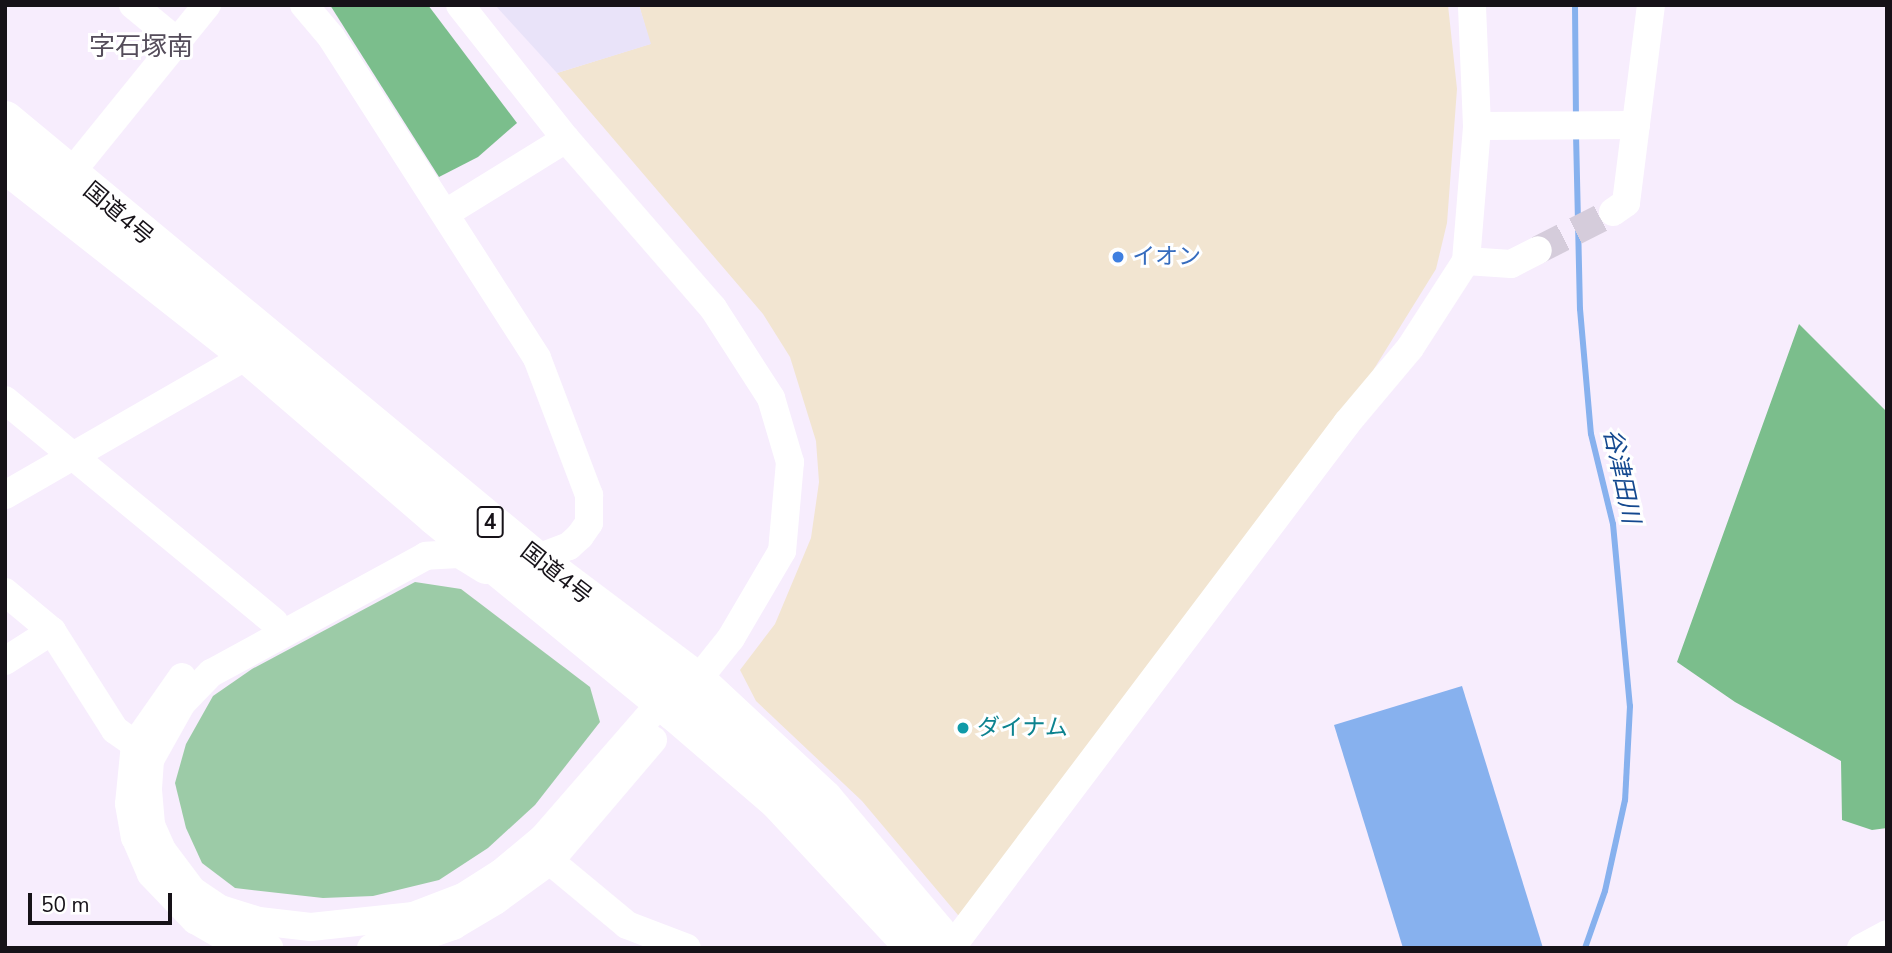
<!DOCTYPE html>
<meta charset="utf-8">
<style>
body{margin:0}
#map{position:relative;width:1892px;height:953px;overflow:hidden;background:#f7edfd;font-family:"Nunito Sans","Noto Sans JP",sans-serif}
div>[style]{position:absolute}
.commercial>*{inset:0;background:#f2e5d1}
.industrial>*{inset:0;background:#e9e3f9}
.green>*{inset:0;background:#9ccba7}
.forest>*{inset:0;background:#7bbe8c}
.water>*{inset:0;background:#87b1ee}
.stream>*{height:6px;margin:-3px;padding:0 3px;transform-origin:3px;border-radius:3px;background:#87b1ee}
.minor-tunnel>*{height:28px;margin-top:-14px;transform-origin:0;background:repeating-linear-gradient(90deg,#d5ccdb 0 28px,transparent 0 42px)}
.minor>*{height:28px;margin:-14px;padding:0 14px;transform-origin:14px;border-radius:14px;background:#fff}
.highway>*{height:38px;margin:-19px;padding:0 19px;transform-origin:19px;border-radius:19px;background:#fff}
.dots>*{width:19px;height:19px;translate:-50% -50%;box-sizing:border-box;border:4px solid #fff;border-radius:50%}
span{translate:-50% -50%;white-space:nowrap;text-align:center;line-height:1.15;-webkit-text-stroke:6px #fff;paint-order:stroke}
.shield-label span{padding:2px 5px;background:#fff;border:2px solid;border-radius:5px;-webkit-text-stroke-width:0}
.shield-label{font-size:21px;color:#161218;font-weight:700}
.street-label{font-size:23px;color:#161218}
.shop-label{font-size:23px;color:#366cbe}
.left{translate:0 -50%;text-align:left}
.culture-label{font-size:23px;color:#0d838f}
.water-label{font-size:24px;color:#13488f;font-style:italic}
.quarter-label{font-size:26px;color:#544c5a}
.frame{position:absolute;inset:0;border:7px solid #161218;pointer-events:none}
.scale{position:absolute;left:28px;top:893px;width:144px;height:32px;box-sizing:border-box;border:4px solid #161218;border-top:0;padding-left:9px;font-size:21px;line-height:24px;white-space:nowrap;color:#161218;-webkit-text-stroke:5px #fff;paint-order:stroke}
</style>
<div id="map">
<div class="commercial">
<div style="clip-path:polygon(639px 5px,1448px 5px,1457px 89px,1447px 223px,1436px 269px,1364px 385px,964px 916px,958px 915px,862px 801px,756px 701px,740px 670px,775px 624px,811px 538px,819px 482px,816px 441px,790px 357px,763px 314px,557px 73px,650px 44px)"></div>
</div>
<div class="industrial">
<div style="clip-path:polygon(495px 5px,639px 5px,651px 44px,557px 73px)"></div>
</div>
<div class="green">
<div style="clip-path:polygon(415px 582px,461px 589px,590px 687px,600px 722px,535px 805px,488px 848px,439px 880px,373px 896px,323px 898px,235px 888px,202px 863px,186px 828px,175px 783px,186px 744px,213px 696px,252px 669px)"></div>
</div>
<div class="forest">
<div style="clip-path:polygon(330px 5px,428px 5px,517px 123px,478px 157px,439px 177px)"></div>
<div style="clip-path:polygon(1799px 324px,1887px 412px,1887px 828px,1872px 830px,1842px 820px,1841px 761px,1735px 702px,1677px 662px)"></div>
</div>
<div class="water">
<div style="clip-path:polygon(1462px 686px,1543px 948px,1403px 948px,1334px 725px)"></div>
</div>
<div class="stream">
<div style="left:1575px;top:5px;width:114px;rotate:89.5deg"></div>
<div style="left:1576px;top:134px;width:175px;rotate:88.7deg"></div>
<div style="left:1580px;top:309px;width:125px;rotate:85deg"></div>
<div style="left:1591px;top:434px;width:93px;rotate:76.3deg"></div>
<div style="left:1613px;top:524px;width:183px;rotate:84.7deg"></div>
<div style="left:1630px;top:706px;width:94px;rotate:93deg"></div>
<div style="left:1625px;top:800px;width:93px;rotate:102.4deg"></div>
<div style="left:1605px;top:891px;width:60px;rotate:109.3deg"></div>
</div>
<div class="minor-tunnel">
<div style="left:1538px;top:250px;width:84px;rotate:-26.9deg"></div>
</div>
<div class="minor">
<div style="left:133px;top:5px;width:60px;rotate:39.6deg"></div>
<div style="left:304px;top:5px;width:42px;rotate:49.8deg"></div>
<div style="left:331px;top:37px;width:381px;rotate:57.3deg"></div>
<div style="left:537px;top:358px;width:147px;rotate:69.2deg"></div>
<div style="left:589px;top:495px;width:28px;rotate:90deg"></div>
<div style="left:589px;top:523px;width:16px;rotate:125deg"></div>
<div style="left:580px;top:536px;width:15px;rotate:138deg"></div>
<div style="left:569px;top:546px;width:36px;rotate:159deg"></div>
<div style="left:460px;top:5px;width:171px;rotate:51.7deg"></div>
<div style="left:566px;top:139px;width:224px;rotate:49deg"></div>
<div style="left:713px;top:308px;width:107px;rotate:57.2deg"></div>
<div style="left:771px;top:398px;width:67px;rotate:73.5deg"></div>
<div style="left:790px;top:462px;width:89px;rotate:95.1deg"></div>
<div style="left:782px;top:551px;width:101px;rotate:120.4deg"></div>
<div style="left:731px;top:638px;width:70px;rotate:128.7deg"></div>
<div style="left:1477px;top:126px;width:159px;rotate:-0.4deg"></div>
<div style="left:70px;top:174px;width:218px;rotate:-51deg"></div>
<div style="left:1613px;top:212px;width:16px;rotate:-35deg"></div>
<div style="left:1626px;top:203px;width:200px;rotate:-82.8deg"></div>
<div style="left:446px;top:213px;width:141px;rotate:-31.7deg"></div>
<div style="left:1466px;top:261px;width:45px;rotate:3.8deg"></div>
<div style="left:1511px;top:264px;width:30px;rotate:-27deg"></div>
<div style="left:5px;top:400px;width:349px;rotate:39.5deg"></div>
<div style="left:5px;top:495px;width:280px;rotate:-29.9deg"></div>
<div style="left:485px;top:570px;width:31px;rotate:-148deg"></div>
<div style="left:459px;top:554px;width:33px;rotate:177deg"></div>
<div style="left:426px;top:556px;width:245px;rotate:151.4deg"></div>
<div style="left:211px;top:673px;width:42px;rotate:134deg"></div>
<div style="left:182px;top:703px;width:65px;rotate:119.3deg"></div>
<div style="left:150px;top:760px;width:30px;rotate:94deg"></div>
<div style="left:148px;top:790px;width:35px;rotate:85deg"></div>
<div style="left:151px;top:825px;width:27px;rotate:66deg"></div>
<div style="left:162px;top:850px;width:50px;rotate:53.1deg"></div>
<div style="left:192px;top:890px;width:34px;rotate:34deg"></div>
<div style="left:220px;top:909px;width:41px;rotate:17.1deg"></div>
<div style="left:259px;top:921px;width:52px;rotate:6.6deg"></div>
<div style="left:311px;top:927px;width:103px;rotate:-6.2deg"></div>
<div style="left:413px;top:916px;width:53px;rotate:-20.8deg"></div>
<div style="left:463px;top:897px;width:45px;rotate:-32.3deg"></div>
<div style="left:501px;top:873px;width:55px;rotate:-39.8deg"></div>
<div style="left:543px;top:838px;width:181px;rotate:-49deg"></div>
<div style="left:662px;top:701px;width:19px;rotate:-35deg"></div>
<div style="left:5px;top:592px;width:61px;rotate:39.7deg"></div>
<div style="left:52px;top:631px;width:117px;rotate:57.5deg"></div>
<div style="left:115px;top:730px;width:24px;rotate:35deg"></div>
<div style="left:5px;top:661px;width:56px;rotate:-32.6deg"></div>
<div style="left:182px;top:677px;width:82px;rotate:125deg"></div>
<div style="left:135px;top:744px;width:60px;rotate:95.7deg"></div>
<div style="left:129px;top:804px;width:34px;rotate:80deg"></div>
<div style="left:135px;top:837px;width:40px;rotate:66.6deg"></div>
<div style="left:151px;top:874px;width:64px;rotate:46.3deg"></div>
<div style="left:195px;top:920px;width:32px;rotate:30deg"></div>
<div style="left:223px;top:936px;width:48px;rotate:14.6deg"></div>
<div style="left:550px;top:861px;width:100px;rotate:39.7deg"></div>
<div style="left:627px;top:925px;width:64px;rotate:21deg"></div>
<div style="left:371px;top:948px;width:40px;rotate:-10deg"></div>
<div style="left:410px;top:941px;width:46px;rotate:-19.2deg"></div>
<div style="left:453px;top:926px;width:49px;rotate:-30.8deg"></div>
<div style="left:495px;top:901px;width:68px;rotate:-36deg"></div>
<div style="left:550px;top:861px;width:159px;rotate:-49.6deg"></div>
<div style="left:951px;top:948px;width:658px;rotate:-52.97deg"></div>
<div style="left:1347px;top:423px;width:98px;rotate:-50deg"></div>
<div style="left:1410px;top:348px;width:103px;rotate:-57.2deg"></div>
<div style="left:1466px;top:261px;width:135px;rotate:-85.3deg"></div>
<div style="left:1477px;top:126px;width:121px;rotate:-92.4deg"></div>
<div style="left:1861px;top:948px;width:30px;rotate:-28deg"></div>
</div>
<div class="highway">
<div style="left:5px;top:120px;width:688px;rotate:39.64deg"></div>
<div style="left:535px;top:559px;width:200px;rotate:36.9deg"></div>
<div style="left:695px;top:679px;width:176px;rotate:42.9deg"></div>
<div style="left:824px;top:799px;width:195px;rotate:49.8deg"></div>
<div style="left:5px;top:164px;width:309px;rotate:38.2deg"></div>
<div style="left:248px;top:355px;width:247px;rotate:40.7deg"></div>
<div style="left:435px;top:516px;width:311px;rotate:39.3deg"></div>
<div style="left:676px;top:713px;width:135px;rotate:40.8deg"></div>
<div style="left:778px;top:801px;width:201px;rotate:47deg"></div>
</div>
<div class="dots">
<div style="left:1118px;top:257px;background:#3f7fe0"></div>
<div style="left:963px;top:728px;background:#0f9aa8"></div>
</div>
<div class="shield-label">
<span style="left:490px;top:522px">4</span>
</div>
<div class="street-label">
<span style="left:118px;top:214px;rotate:40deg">国道4号</span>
<span style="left:556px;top:574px;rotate:38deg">国道4号</span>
</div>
<div class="shop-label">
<span class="left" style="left:1132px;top:257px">イオン</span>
</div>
<div class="culture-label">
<span class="left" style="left:977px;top:728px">ダイナム</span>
</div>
<div class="water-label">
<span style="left:1621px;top:476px;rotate:78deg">谷津田川</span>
</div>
<div class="quarter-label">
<span style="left:141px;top:47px">字石塚南</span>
</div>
<div class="frame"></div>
<div class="scale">50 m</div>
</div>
